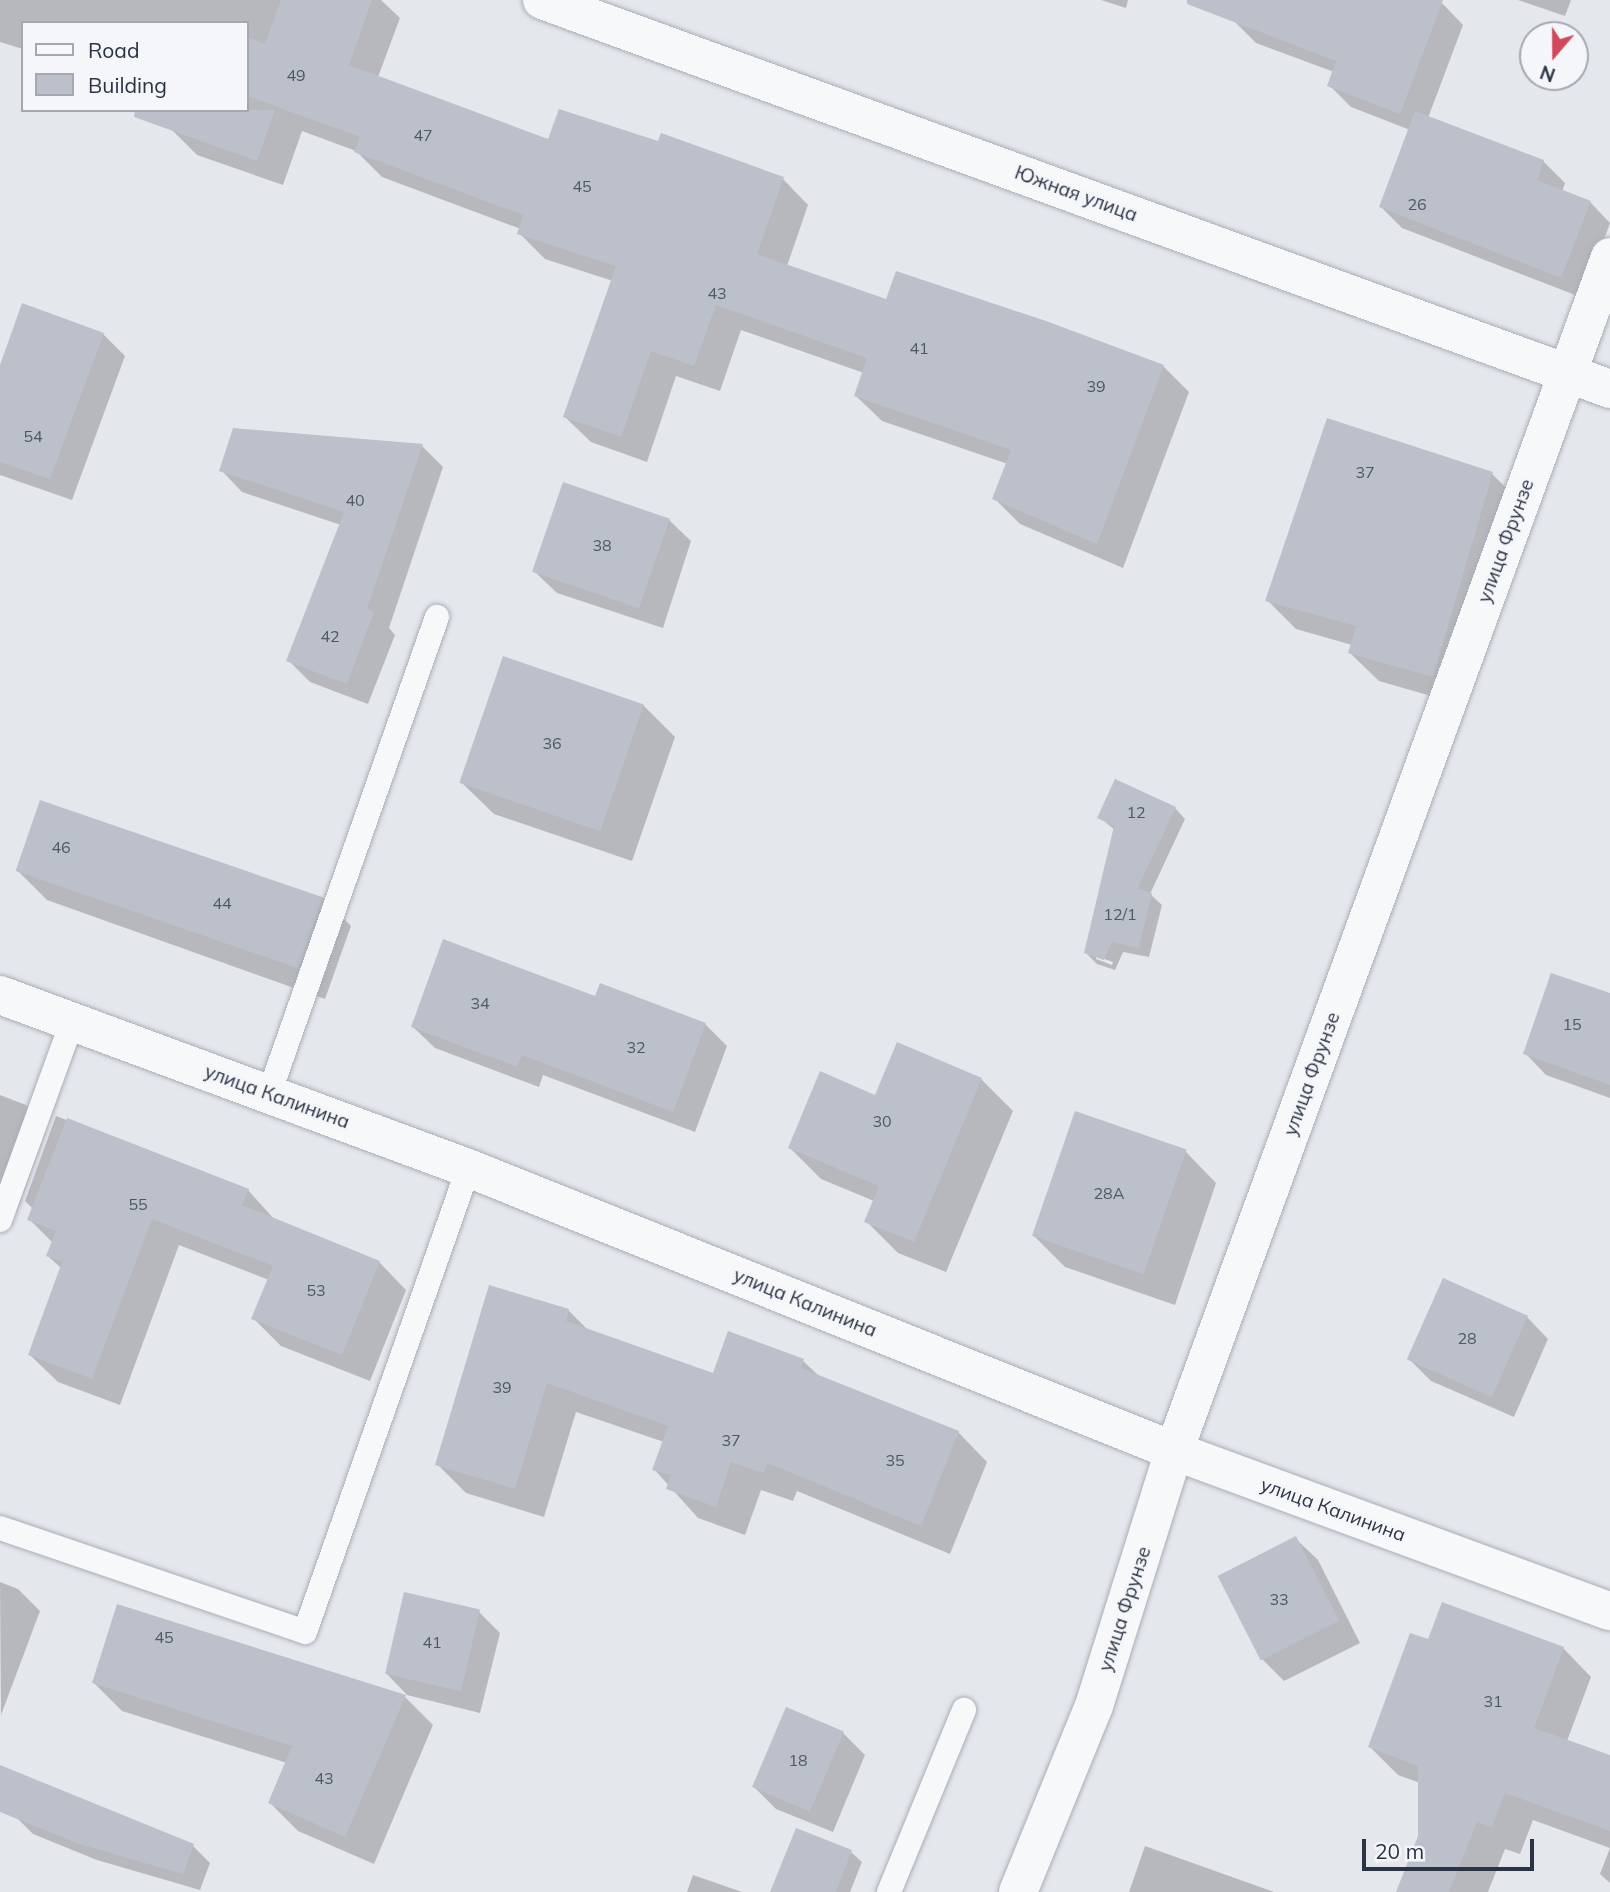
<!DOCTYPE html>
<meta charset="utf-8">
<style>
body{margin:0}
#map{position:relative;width:1610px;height:1892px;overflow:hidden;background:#e4e7ec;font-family:Mulish,sans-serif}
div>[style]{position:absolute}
.shadow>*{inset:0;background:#0003}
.building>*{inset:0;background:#bbc0ca;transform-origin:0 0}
.roads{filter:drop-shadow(0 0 2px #a9aeb7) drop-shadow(0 0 2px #a9aeb7)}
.lane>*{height:24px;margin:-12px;padding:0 12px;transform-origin:12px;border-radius:12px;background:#f7f8fa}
.street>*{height:38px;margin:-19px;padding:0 19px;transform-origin:19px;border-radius:19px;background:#f7f8fa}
span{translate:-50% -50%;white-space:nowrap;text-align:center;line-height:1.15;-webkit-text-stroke:6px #f4f6f9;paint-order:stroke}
.number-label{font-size:16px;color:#4f5766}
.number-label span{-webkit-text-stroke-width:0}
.street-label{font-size:19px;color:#2b3445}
.legend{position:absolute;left:21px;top:21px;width:228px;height:91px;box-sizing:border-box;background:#f4f6f9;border:2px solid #a4a8b1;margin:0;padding:9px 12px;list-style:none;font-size:21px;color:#2b3445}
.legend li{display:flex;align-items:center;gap:14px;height:35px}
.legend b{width:35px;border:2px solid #a4a8b1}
.north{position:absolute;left:1519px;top:21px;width:70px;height:70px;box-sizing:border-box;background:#f4f6f9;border:2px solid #a4a8b1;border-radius:50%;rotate:200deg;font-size:19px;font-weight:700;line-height:28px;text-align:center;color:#2b3445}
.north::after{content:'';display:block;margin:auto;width:24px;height:32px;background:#d1495b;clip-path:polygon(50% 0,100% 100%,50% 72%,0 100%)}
.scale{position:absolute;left:1362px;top:1839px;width:172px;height:32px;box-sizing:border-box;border:4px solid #2b3445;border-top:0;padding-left:9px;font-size:21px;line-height:24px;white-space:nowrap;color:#2b3445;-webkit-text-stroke:5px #f4f6f9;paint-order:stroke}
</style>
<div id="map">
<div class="shadow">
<div style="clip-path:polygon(0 0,381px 0,400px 18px,378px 77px,550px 141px,659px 144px,783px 179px,808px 205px,787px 266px,887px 302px,1163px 366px,1189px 392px,1123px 568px,1020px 524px,994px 498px,1008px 464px,882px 421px,856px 396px,864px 373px,741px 330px,720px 391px,676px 376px,647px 462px,591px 442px,565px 417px,613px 281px,545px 259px,519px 233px,521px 229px,382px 177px,356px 151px,302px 131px,283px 185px,197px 155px,171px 129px,247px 110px,247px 23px,23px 23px,23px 49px,0 42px)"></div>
<div style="clip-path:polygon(1101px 0,1128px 0,1126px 8px)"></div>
<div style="clip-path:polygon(1242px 0,1433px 0,1442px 3px,1463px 25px,1428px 118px,1543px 161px,1565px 183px,1562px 192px,1590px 202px,1610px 223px,1583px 298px,1402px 228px,1381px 207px,1410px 130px,1351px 107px,1329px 85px,1334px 72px,1256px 43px,1234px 21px)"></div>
<div style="clip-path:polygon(1518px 0,1571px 0,1565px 16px)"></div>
<div style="clip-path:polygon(103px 334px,125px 356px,72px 500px,0 475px,0 370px)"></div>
<div style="clip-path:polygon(422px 446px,443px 467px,389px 628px,395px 635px,368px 704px,310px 682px,288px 660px,341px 525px,242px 492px,221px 470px)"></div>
<div style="clip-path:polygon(1492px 474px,1521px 502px,1462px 705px,1379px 681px,1350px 653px,1352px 645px,1296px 629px,1267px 600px)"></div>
<div style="clip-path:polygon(564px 484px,669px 520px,691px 541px,663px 628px,557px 593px,535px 572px)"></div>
<div style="clip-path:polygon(643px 705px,675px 737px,632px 861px,494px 814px,462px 783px)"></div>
<div style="clip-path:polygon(evenodd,1175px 808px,1185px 819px,1150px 894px,1162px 905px,1149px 957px,1123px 952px,1115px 970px,1097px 964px,1086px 953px,1115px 830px,1099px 817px,1175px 808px,1096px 956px,1113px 962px,1112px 965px,1096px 959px,1096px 956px)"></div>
<div style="clip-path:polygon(18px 871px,322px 897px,351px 926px,325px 999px,47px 900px)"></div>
<div style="clip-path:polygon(1610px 995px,1610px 1098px,1546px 1075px,1525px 1053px)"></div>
<div style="clip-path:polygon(596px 998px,705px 1024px,727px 1046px,695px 1132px,543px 1075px,539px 1087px,435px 1048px,413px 1027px)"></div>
<div style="clip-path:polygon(981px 1079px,1013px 1111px,946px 1272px,898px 1253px,866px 1221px,874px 1201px,821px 1179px,790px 1148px,876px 1097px)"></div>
<div style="clip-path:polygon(0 1095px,26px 1105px,47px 1126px,17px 1211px,0 1205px)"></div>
<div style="clip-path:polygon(56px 1116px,248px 1190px,274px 1219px,379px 1262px,406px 1290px,370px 1381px,281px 1346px,253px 1318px,269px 1280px,179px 1245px,120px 1405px,58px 1382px,30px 1355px,62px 1269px,48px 1256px,53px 1243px,29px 1219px,33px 1209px,25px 1201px)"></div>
<div style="clip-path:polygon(1185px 1151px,1216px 1183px,1175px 1305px,1065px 1267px,1034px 1236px)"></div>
<div style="clip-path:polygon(490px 1287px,569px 1311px,589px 1331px,714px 1375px,803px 1361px,820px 1377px,958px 1432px,987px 1462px,950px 1554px,797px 1491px,793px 1501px,761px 1490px,745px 1535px,698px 1518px,654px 1469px,664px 1442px,576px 1412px,544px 1517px,466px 1493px,437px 1464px)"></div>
<div style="clip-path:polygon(1527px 1317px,1548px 1339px,1514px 1417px,1431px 1381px,1409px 1359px)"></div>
<div style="clip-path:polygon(1296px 1539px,1318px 1560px,1360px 1643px,1284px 1681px,1263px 1660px)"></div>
<div style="clip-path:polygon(0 1582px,18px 1589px,40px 1611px,1px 1715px)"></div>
<div style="clip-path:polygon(479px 1612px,500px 1633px,480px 1713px,407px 1695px,386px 1673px)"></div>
<div style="clip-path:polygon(1429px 1641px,1563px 1648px,1591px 1677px,1567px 1741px,1610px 1757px,1610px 1883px,1600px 1874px,1610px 1848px,1533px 1820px,1520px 1854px,1505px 1849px,1488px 1892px,1398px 1892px,1420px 1837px,1420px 1783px,1398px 1775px,1370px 1747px)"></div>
<div style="clip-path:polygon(94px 1683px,405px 1697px,433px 1725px,374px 1864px,298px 1831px,270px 1803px,287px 1763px,122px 1711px)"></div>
<div style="clip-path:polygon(843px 1733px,865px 1755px,833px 1832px,776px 1809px,754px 1787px)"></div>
<div style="clip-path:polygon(16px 1817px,193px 1846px,210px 1863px,200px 1890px,97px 1860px,33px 1834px)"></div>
<div style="clip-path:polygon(797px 1830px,851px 1852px,862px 1862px,850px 1892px,813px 1892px)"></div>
<div style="clip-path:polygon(1145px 1846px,1274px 1892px,1129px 1892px)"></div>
<div style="clip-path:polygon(693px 1875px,742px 1892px,687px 1892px)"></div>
</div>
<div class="building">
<div style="clip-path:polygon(281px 0,372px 0,349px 65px,548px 139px,559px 109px,658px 141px,661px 133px,784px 177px,757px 254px,886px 299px,896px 271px,1046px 321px,1164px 365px,1097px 544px,992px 499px,1011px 450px,854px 396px,867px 358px,716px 305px,694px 366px,651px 351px,621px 437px,563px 417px,616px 266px,517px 234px,523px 215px,354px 152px,360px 137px,247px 96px,247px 37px,265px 44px)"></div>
<div style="clip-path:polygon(1187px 0,1443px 0,1400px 114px,1327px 86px,1336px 61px,1187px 4px)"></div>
<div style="clip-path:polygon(135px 110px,275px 110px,257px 161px,134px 117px)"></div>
<div style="clip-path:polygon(1415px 111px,1544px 160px,1537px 180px,1591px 201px,1561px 278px,1379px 207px)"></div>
<div style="clip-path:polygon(22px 303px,104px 333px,50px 479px,0 462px,0 365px)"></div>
<div style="clip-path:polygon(1327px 418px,1493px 472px,1433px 677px,1348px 653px,1356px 626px,1265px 601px)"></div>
<div style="clip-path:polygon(233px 428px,423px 444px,367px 609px,374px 612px,347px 684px,286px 661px,344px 512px,219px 471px)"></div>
<div style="left:563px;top:482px;width:113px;height:95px;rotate:19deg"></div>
<div style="left:503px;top:656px;width:149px;height:134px;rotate:19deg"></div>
<div style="clip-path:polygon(1115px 779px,1176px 807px,1137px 889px,1152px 893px,1139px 948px,1112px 942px,1104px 960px,1084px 953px,1114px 826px,1097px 818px)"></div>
<div style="left:40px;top:800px;width:299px;height:75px;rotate:19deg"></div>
<div style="clip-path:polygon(443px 939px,595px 996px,600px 983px,706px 1023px,673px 1112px,522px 1055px,517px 1067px,411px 1027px)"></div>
<div style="clip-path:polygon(1551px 973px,1610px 993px,1610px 1085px,1523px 1054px)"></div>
<div style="clip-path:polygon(897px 1042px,982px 1078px,914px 1242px,864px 1222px,879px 1186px,788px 1148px,820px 1071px,875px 1095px)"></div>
<div style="left:1075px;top:1111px;width:118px;height:132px;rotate:19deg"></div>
<div style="clip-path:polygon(67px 1118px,249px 1189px,242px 1205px,380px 1261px,342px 1355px,251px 1319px,273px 1266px,152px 1219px,92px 1379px,28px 1355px,62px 1262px,46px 1256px,56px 1231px,27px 1220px)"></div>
<div style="left:1443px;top:1278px;width:93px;height:89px;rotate:24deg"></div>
<div style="clip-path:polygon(489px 1285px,569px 1309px,566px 1321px,713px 1373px,728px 1331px,804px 1359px,801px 1368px,959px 1431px,921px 1526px,767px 1463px,764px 1473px,731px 1462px,716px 1507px,666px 1489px,671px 1475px,652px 1470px,668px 1426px,547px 1383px,515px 1489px,435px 1465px)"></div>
<div style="left:1296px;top:1536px;width:95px;height:88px;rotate:63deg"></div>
<div style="left:404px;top:1592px;width:78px;height:84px;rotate:13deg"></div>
<div style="clip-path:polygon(1442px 1602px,1564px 1647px,1534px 1728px,1610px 1755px,1610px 1831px,1505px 1793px,1492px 1827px,1477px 1822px,1449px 1892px,1396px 1892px,1418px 1836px,1418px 1766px,1368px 1747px,1410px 1633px,1428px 1639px)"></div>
<div style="clip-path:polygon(117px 1604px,406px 1695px,345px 1837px,268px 1803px,292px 1746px,92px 1683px)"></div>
<div style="left:786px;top:1707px;width:63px;height:87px;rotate:23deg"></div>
<div style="clip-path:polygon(0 1765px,194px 1844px,183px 1874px,79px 1844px,0 1812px)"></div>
<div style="clip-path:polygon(796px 1828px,852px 1850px,836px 1892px,770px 1892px)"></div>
</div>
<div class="roads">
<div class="lane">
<div style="left:269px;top:1094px;width:506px;rotate:-70.6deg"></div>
<div style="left:0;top:1220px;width:211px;rotate:-70deg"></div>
<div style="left:0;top:1528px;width:322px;rotate:18.8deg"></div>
<div style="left:305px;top:1632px;width:492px;rotate:-70.6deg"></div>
<div style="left:889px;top:1892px;width:197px;rotate:-67.6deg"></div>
</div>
<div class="street">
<div style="left:542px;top:0;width:1137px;rotate:20.01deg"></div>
<div style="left:0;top:995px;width:499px;rotate:20.3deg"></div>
<div style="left:468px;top:1168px;width:761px;rotate:21.84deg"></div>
<div style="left:1174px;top:1451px;width:464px;rotate:20.2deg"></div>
<div style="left:1018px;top:1892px;width:201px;rotate:-67.8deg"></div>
<div style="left:1094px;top:1706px;width:267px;rotate:-72.6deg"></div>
<div style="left:1174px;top:1451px;width:1271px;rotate:-69.94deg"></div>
</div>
</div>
<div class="number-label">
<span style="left:296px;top:75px">49</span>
<span style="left:423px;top:135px">47</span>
<span style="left:582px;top:186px">45</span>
<span style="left:1417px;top:204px">26</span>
<span style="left:717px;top:293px">43</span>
<span style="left:919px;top:348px">41</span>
<span style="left:1096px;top:386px">39</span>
<span style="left:33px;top:436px">54</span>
<span style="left:1365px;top:472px">37</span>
<span style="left:355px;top:500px">40</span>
<span style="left:602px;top:545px">38</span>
<span style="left:330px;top:636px">42</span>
<span style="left:552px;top:743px">36</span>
<span style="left:1136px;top:812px">12</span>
<span style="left:61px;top:847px">46</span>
<span style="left:222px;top:903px">44</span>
<span style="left:1120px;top:914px">12/1</span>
<span style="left:480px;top:1003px">34</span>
<span style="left:1572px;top:1024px">15</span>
<span style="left:636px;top:1047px">32</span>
<span style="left:882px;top:1121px">30</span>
<span style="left:1109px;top:1193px">28А</span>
<span style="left:138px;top:1204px">55</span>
<span style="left:316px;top:1290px">53</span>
<span style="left:1467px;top:1338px">28</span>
<span style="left:502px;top:1387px">39</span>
<span style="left:731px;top:1440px">37</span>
<span style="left:895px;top:1460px">35</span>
<span style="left:1279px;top:1599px">33</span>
<span style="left:164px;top:1637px">45</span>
<span style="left:432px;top:1642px">41</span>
<span style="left:1493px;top:1701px">31</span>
<span style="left:798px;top:1760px">18</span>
<span style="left:324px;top:1778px">43</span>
</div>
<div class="street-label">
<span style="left:1076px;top:194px;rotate:20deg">Южная улица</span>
<span style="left:1506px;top:541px;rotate:-70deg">улица Фрунзе</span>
<span style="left:1312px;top:1074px;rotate:-70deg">улица Фрунзе</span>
<span style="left:277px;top:1097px;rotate:20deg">улица Калинина</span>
<span style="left:805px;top:1303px;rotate:22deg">улица Калинина</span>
<span style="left:1333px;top:1510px;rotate:20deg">улица Калинина</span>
<span style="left:1125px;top:1609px;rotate:-72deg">улица Фрунзе</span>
</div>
<ul class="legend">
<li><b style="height:9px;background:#f7f8fa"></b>Road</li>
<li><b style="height:19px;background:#bbc0ca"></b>Building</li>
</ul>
<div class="north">N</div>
<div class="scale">20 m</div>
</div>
